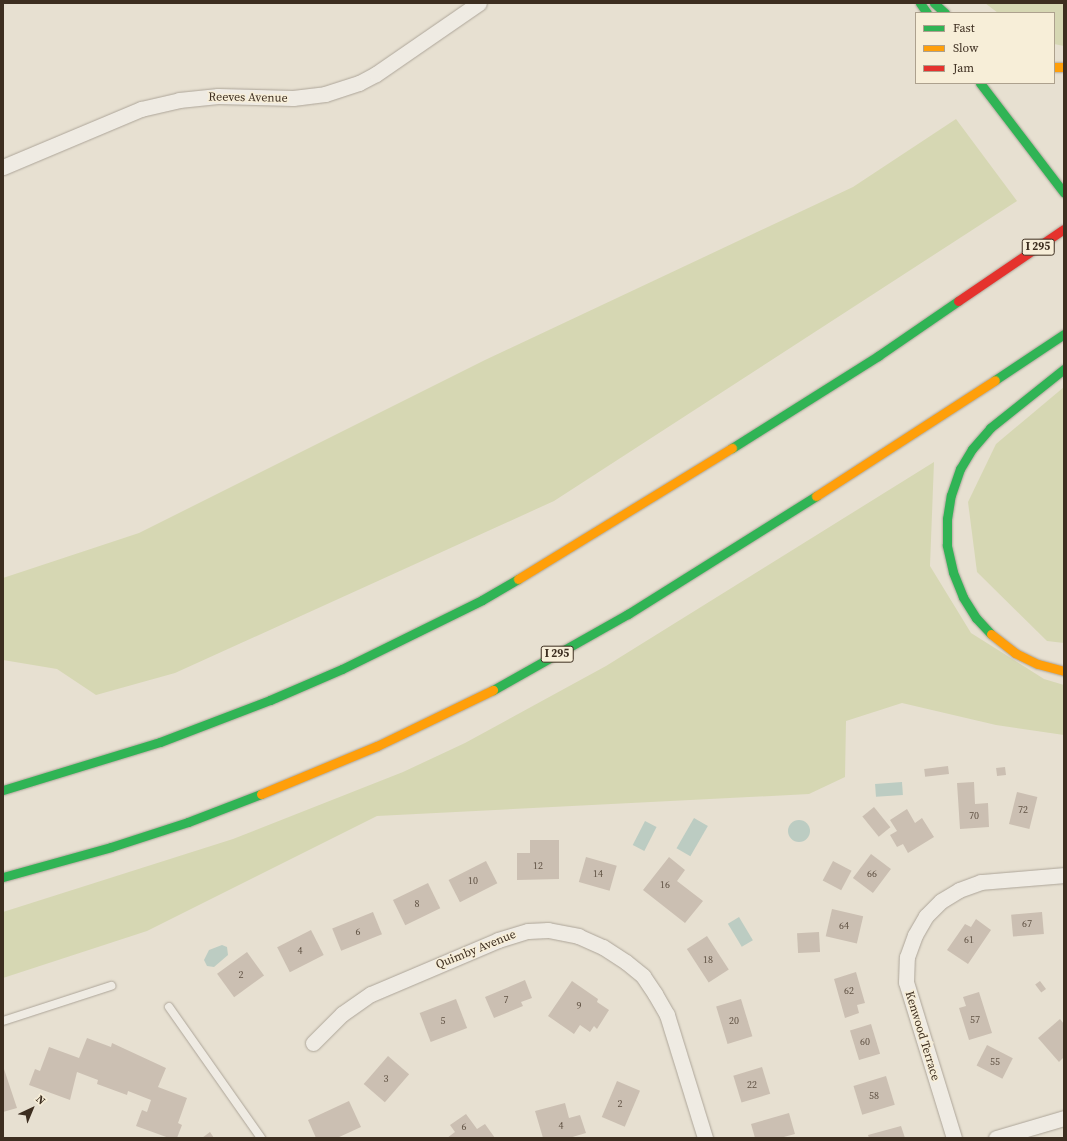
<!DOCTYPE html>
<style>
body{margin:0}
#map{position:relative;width:1067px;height:1141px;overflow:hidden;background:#e7e0d1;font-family:"Source Serif 4",serif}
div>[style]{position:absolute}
.green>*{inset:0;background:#d6d7b3}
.water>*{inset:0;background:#bcccc2;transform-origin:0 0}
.round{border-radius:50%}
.building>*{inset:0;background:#cbbfb2;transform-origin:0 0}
.roads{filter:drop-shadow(0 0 1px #ada599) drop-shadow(0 0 1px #ada599)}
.lane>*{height:8px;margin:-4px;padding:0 4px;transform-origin:4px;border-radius:4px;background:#efebe3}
.street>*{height:15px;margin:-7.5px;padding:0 7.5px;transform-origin:7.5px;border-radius:7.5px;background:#efebe3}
.fast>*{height:9px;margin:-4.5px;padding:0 4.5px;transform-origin:4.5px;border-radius:4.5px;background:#30b455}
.slow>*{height:9px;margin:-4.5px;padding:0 4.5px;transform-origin:4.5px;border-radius:4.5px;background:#ff9f0a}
.jam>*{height:9px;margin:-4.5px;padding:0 4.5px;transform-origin:4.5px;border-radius:4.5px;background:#e5322d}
span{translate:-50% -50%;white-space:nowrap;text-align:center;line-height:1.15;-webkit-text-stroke:3px #f7eed8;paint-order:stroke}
.number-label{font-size:10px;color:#605244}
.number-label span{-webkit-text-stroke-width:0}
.shield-label span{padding:1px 3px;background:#f7eed8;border:1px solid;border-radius:3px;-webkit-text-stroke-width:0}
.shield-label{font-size:11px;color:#3d2e20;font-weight:700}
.street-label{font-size:12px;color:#3d2e20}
.frame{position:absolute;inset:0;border:4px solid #3d2e20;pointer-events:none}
.legend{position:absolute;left:915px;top:12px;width:140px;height:72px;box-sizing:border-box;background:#f7eed8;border:1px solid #ada18e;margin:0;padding:5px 7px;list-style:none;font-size:12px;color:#3d2e20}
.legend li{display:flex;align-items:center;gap:8px;height:20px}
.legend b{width:20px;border:1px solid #ada18e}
.north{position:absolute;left:12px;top:1089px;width:40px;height:40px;-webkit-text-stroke:3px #f7eed8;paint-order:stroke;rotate:44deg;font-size:11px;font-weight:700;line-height:16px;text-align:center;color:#3d2e20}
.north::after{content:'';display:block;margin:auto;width:14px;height:18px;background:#3d2e20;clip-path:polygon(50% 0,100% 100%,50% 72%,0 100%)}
</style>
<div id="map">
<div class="green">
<div style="clip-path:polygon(985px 3px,1064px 3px,1064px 46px,1054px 44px,1054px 13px,998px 13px)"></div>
<div style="clip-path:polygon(956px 119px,1017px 201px,554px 501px,175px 673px,96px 695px,57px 669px,3px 660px,3px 578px,139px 533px,485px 360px,853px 187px)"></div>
<div style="clip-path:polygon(1064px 387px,1064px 643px,1047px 641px,977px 572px,968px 502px,996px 444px)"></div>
<div style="clip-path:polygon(934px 462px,930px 566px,971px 633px,1044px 679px,1064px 685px,1064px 735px,996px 725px,902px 703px,846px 721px,845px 777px,809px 794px,377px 816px,147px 931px,3px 978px,3px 912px,233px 839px,403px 772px,465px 743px,606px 666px)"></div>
</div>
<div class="water">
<div style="left:902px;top:782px;width:13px;height:27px;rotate:86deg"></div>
<div style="left:694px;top:818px;width:16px;height:35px;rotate:30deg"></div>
<div class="round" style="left:788px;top:820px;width:22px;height:22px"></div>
<div style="left:645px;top:821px;width:13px;height:27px;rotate:27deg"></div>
<div style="left:739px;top:917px;width:27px;height:13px;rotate:59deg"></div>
<div style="clip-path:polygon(222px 945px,227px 947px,228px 955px,214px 967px,207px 966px,204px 960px,209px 950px)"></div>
</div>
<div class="building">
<div style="left:948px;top:766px;width:8px;height:24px;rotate:83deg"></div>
<div style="left:1005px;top:767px;width:8px;height:9px;rotate:83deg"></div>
<div style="clip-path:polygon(974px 782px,975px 804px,988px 803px,989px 827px,960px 829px,957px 783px)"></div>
<div style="left:1017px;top:792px;width:21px;height:33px;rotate:14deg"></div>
<div style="left:874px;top:807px;width:26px;height:15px;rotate:51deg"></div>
<div style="clip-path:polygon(907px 809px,915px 823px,922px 818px,934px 837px,908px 853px,903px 844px,897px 847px,890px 835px,897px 831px,890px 820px)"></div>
<div style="clip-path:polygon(530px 840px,559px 840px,559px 879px,517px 880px,517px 853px,530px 853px)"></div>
<div style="left:871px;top:854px;width:25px;height:30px;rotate:37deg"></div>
<div style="left:586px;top:857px;width:32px;height:26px;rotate:16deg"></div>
<div style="clip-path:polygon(669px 857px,685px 870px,677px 881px,703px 901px,685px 923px,643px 890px)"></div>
<div style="left:486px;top:861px;width:25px;height:42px;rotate:63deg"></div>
<div style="left:833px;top:861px;width:21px;height:22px;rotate:28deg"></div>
<div style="left:428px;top:883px;width:28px;height:39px;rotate:64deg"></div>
<div style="left:832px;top:909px;width:32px;height:28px;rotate:13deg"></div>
<div style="left:373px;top:912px;width:24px;height:44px;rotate:68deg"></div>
<div style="left:1042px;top:912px;width:22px;height:31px;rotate:85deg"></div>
<div style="clip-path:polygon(976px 919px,991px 930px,968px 964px,947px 950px,965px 924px,971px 927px)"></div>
<div style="left:311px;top:930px;width:28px;height:38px;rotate:63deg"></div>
<div style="left:819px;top:932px;width:20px;height:22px;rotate:87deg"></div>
<div style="left:707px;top:936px;width:40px;height:24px;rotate:57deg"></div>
<div style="left:247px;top:952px;width:29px;height:37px;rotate:54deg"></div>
<div style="clip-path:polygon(856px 972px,865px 1003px,857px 1005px,859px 1013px,845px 1018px,834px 979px)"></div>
<div style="clip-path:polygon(525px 980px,532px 998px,521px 1002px,523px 1006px,494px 1018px,485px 997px)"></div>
<div style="clip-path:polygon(572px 981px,598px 999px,597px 1002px,609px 1010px,597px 1029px,594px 1026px,590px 1032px,580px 1025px,574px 1034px,548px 1016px)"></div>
<div style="left:1040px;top:981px;width:10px;height:6px;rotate:53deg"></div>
<div style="clip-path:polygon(979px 992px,992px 1033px,969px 1040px,959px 1008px,966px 1006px,963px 997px)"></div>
<div style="left:456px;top:999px;width:31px;height:39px;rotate:69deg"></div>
<div style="left:741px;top:999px;width:39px;height:26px;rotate:73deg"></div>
<div style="clip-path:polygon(1060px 1019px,1064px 1024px,1064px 1057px,1059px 1062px,1038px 1038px)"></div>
<div style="left:871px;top:1024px;width:31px;height:22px;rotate:73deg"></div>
<div style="clip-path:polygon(87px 1038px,111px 1047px,112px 1043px,166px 1068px,158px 1087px,187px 1098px,178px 1123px,182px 1125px,177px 1138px,169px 1138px,136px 1126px,142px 1110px,147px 1112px,151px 1100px,128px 1091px,127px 1095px,97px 1084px,98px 1080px,77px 1072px,70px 1100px,29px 1085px,35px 1069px,40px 1071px,49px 1047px,79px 1058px)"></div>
<div style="left:987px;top:1045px;width:29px;height:23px;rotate:27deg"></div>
<div style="left:388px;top:1056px;width:28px;height:37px;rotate:41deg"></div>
<div style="clip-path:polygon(3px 1066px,17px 1108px,3px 1112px)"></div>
<div style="left:762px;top:1067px;width:28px;height:30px;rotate:73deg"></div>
<div style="left:886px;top:1076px;width:30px;height:34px;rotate:73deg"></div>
<div style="left:617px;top:1081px;width:25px;height:39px;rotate:23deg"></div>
<div style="clip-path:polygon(349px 1101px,361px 1127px,337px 1138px,316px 1138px,308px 1120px)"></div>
<div style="clip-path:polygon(565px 1103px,569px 1118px,580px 1115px,586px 1133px,569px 1138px,543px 1138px,535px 1111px)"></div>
<div style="clip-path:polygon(789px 1113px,795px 1134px,780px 1138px,755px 1138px,751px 1124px)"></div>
<div style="clip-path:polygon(466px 1114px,477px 1129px,485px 1124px,495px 1138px,447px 1138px,455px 1132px,450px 1125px)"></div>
<div style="clip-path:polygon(901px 1126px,905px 1138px,869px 1138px,868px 1135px)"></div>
<div style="clip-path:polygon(210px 1132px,214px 1138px,202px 1138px)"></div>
</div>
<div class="roads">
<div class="lane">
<div style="left:169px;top:1007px;width:160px;rotate:54.9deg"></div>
<div style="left:3px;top:1021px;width:114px;rotate:-18deg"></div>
</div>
<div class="street">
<div style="left:3px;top:167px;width:150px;rotate:-22.8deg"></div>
<div style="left:141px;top:109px;width:39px;rotate:-13deg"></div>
<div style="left:179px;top:100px;width:39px;rotate:-6deg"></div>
<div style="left:218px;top:96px;width:75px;rotate:1.5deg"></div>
<div style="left:293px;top:98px;width:32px;rotate:-7deg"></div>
<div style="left:325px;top:94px;width:36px;rotate:-18deg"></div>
<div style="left:359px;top:83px;width:19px;rotate:-28deg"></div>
<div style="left:376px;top:74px;width:125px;rotate:-34.6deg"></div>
<div style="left:313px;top:1043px;width:41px;rotate:-45deg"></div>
<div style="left:342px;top:1014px;width:35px;rotate:-35deg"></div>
<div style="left:371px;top:994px;width:138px;rotate:-23deg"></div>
<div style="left:498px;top:940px;width:31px;rotate:-17deg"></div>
<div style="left:528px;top:931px;width:20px;rotate:-3deg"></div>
<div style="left:548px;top:930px;width:31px;rotate:11deg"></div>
<div style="left:578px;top:936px;width:27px;rotate:24deg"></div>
<div style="left:603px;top:947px;width:27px;rotate:33deg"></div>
<div style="left:626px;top:962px;width:22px;rotate:39deg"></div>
<div style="left:643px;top:976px;width:22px;rotate:56deg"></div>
<div style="left:655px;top:994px;width:24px;rotate:60deg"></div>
<div style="left:667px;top:1015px;width:129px;rotate:72.8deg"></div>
<div style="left:954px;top:1138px;width:163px;rotate:-107.1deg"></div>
<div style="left:906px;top:982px;width:25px;rotate:-88deg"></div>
<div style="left:907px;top:957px;width:23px;rotate:-70deg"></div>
<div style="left:915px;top:935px;width:22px;rotate:-60deg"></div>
<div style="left:926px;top:916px;width:21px;rotate:-45deg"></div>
<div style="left:941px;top:901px;width:21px;rotate:-31deg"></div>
<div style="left:959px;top:890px;width:23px;rotate:-20deg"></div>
<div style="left:981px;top:882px;width:83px;rotate:-4.8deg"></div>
<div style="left:996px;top:1138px;width:71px;rotate:-16.4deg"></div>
</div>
<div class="fast">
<div style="left:920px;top:3px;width:12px;rotate:55deg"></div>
<div style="left:934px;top:3px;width:15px;rotate:42deg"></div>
<div style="left:980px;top:83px;width:138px;rotate:52.6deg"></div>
<div style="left:995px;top:380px;width:83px;rotate:-33.7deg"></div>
<div style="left:732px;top:448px;width:173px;rotate:-32.2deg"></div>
<div style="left:878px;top:356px;width:97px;rotate:-34.5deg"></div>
<div style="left:991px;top:634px;width:22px;rotate:-133deg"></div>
<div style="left:976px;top:618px;width:25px;rotate:-122deg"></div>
<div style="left:963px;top:597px;width:27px;rotate:-112deg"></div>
<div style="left:953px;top:572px;width:28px;rotate:-103deg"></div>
<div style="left:947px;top:545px;width:26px;rotate:-90deg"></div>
<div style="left:947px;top:519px;width:24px;rotate:-81deg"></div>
<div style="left:951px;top:495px;width:28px;rotate:-71deg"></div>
<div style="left:960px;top:469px;width:23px;rotate:-59deg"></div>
<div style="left:972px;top:449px;width:28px;rotate:-49deg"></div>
<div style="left:990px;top:428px;width:95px;rotate:-38.6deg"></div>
<div style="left:493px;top:690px;width:155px;rotate:-29.4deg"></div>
<div style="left:628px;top:614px;width:222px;rotate:-32.1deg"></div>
<div style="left:3px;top:790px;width:164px;rotate:-17deg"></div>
<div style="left:160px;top:742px;width:118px;rotate:-20.9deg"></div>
<div style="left:270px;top:700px;width:78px;rotate:-23.3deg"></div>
<div style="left:342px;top:669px;width:156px;rotate:-26.2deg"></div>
<div style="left:482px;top:600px;width:42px;rotate:-30.3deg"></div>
<div style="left:3px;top:877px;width:112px;rotate:-15.5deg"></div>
<div style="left:111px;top:847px;width:81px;rotate:-18deg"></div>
<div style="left:188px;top:822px;width:78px;rotate:-21deg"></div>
</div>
<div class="slow">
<div style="left:1054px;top:67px;width:10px"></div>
<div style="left:816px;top:496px;width:213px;rotate:-32.9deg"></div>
<div style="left:518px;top:579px;width:251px;rotate:-31.5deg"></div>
<div style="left:991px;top:634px;width:31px;rotate:38deg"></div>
<div style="left:1015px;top:653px;width:25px;rotate:26deg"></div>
<div style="left:1038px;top:664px;width:27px;rotate:15deg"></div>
<div style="left:261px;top:794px;width:126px;rotate:-22.5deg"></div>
<div style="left:377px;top:746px;width:129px;rotate:-25.8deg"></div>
</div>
<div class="jam">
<div style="left:958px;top:301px;width:128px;rotate:-34.2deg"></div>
</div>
</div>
<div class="number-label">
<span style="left:1023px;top:810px">72</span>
<span style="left:974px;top:816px">70</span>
<span style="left:538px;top:866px">12</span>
<span style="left:598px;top:874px">14</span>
<span style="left:872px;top:874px">66</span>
<span style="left:473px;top:881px">10</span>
<span style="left:665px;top:885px">16</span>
<span style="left:417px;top:904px">8</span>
<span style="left:1027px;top:924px">67</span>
<span style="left:844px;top:926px">64</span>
<span style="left:358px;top:932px">6</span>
<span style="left:969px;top:940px">61</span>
<span style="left:300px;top:951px">4</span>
<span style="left:708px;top:960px">18</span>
<span style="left:241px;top:975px">2</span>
<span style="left:849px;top:991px">62</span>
<span style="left:506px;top:1000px">7</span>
<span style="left:579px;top:1006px">9</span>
<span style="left:975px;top:1020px">57</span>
<span style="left:443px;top:1021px">5</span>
<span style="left:734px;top:1021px">20</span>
<span style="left:865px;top:1042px">60</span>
<span style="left:995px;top:1062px">55</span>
<span style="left:386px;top:1079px">3</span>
<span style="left:752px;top:1085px">22</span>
<span style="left:874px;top:1096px">58</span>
<span style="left:620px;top:1104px">2</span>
<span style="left:561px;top:1126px">4</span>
<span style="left:464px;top:1127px">6</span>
</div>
<div class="shield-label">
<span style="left:1038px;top:247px">I 295</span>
<span style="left:557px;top:654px">I 295</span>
</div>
<div class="street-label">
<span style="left:248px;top:98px;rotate:1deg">Reeves Avenue</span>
<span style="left:476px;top:950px;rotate:-22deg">Quimby Avenue</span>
<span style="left:922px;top:1036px;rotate:73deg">Kenwood Terrace</span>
</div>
<div class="frame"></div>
<ul class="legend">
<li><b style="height:5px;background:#30b455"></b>Fast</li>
<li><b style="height:5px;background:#ff9f0a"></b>Slow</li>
<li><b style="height:5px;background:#e5322d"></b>Jam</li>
</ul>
<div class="north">N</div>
</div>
